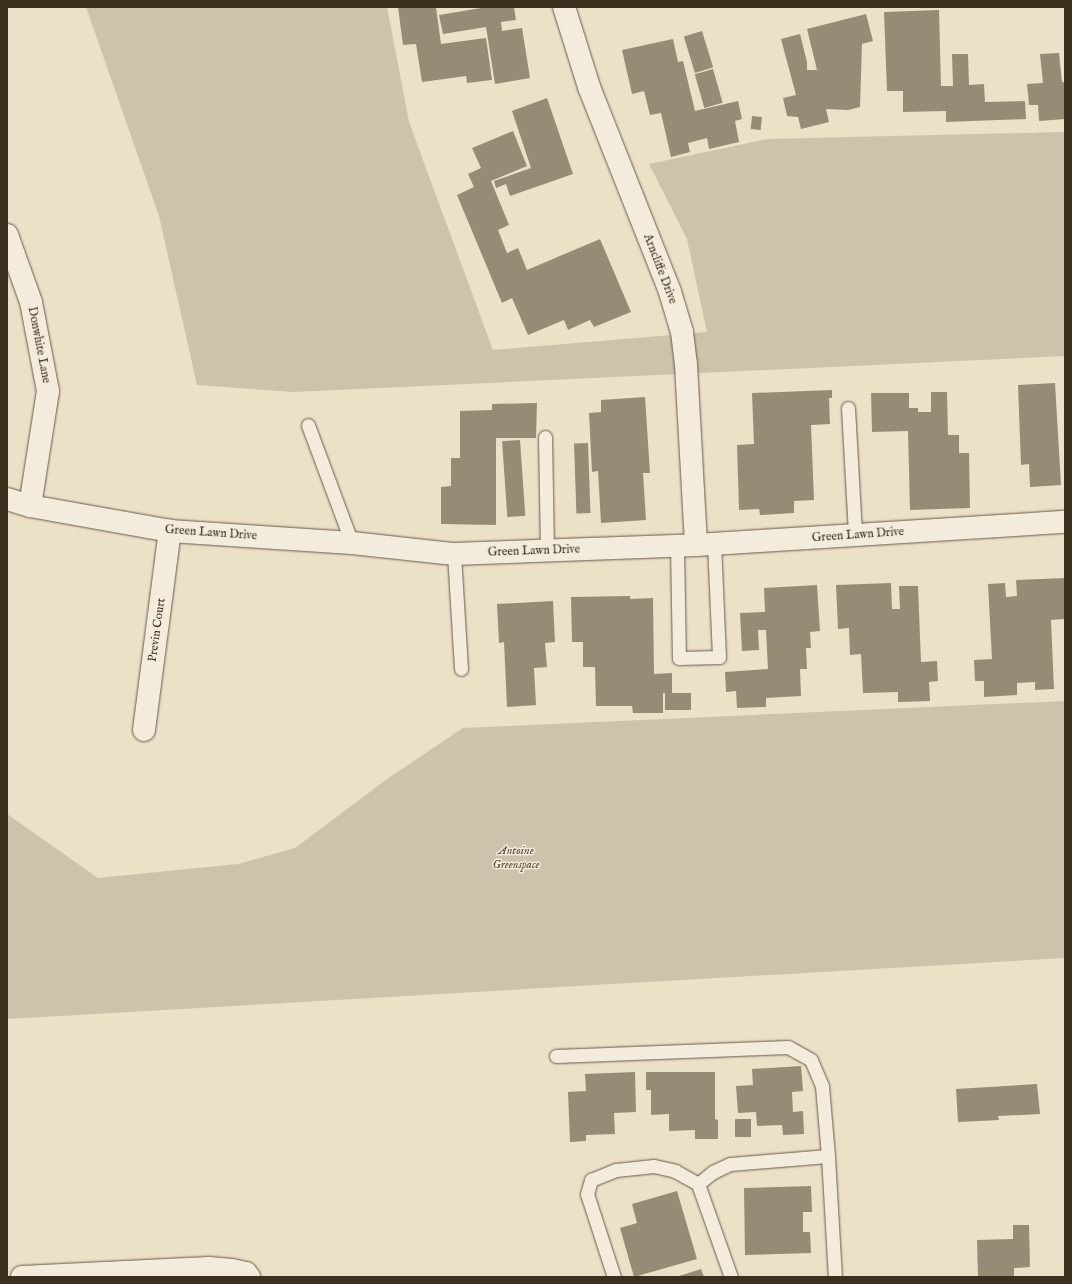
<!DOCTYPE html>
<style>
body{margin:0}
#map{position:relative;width:1072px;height:1284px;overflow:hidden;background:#ece0c7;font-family:"IM FELL English",serif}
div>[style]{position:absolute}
.green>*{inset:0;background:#cec2aa}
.building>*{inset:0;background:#988b75;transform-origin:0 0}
.roads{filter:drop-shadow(0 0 1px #685b48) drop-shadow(0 0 1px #685b48)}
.lane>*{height:13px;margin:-6.5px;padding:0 6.5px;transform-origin:6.5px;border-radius:6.5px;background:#f3ebdb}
.street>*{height:22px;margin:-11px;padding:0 11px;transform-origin:11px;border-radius:11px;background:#f3ebdb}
span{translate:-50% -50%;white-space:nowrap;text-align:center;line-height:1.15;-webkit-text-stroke:3px #f3ebdb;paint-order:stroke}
.street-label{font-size:12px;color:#3c2f1d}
.park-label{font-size:12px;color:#594c39;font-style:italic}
.frame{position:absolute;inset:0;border:8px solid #3c2f1d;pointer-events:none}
</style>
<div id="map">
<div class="green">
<div style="clip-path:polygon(86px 7px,387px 7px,409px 122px,493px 350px,707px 332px,687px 239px,649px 164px,767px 139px,1065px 132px,1065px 356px,293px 392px,197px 385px,159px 216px)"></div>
<div style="clip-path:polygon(1065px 701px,1065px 958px,7px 1019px,7px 814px,98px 878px,238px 864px,295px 848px,387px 779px,463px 728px)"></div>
</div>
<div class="building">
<div style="clip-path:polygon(398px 7px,436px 7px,441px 44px,486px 38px,492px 80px,467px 83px,466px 76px,422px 82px,416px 44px,403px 45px)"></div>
<div style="clip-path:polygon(487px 7px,514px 7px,516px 20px,501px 22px,502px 31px,522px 28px,530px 78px,495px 84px,486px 27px,443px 34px,439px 15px)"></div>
<div style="clip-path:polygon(939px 10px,941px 86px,953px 86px,952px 54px,968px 54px,969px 85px,984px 84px,985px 102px,1025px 101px,1026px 119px,946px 122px,946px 111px,903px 112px,903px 91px,887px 91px,884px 12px)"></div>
<div style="clip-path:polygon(866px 14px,873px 41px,862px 44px,860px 107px,848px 110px,826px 109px,829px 122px,801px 129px,798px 117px,787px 116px,783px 98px,796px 95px,781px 39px,800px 34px,807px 62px,807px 70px,817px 70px,807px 29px)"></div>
<div style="left:702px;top:31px;width:38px;height:19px;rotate:73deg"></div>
<div style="clip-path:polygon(673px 39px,678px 62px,683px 61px,695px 111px,738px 101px,742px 119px,735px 121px,739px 142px,709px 149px,707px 138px,688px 143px,690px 152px,671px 157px,661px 113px,650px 115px,644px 91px,632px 94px,622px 50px)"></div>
<div style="clip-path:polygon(1059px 53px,1062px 82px,1065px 82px,1065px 119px,1039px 121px,1038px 105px,1029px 105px,1027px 84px,1043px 83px,1040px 54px)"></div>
<div style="left:713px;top:69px;width:35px;height:19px;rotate:74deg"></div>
<div style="clip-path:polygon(547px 98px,573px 174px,510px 196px,506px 184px,496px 188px,494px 181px,531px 168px,512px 111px)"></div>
<div style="left:752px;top:116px;width:10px;height:13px;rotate:6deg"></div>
<div style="clip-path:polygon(513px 131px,527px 166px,491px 181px,509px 225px,498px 230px,507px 253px,518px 248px,527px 270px,600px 239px,631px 312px,594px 327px,590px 320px,568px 330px,564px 320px,528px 335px,512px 298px,502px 303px,457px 195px,474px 187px,468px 174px,481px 168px,472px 148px)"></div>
<div style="clip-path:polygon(1055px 383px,1061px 485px,1030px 487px,1029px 464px,1021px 465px,1018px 385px)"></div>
<div style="clip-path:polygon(832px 390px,832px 398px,829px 398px,830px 424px,811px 425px,814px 500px,794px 501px,794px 513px,760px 515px,759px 509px,739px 510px,737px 445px,754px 444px,752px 393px)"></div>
<div style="clip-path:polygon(931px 392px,947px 392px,948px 435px,959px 435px,959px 453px,969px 453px,970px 508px,910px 510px,908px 431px,872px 432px,871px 393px,909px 393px,909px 408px,918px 408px,918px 412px,931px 412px)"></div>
<div style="clip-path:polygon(645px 397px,650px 473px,643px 473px,646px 520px,601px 523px,598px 471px,592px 472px,589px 413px,601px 412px,601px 400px)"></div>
<div style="clip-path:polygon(537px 403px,536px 438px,496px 438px,496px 525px,441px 524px,441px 487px,451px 486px,451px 458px,460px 458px,460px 411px,492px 410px,492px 404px)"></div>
<div style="left:520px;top:440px;width:76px;height:18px;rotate:86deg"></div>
<div style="left:588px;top:443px;width:70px;height:14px;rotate:88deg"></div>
<div style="clip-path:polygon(1065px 578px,1065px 619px,1051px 620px,1054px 689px,1035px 690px,1035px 682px,1017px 683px,1017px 695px,984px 697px,984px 681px,975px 681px,974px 660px,992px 659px,988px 584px,1005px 583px,1006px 597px,1017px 596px,1016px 580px)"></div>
<div style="clip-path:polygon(891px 583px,892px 609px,900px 609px,899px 586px,918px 586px,921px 662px,937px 661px,938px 681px,929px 682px,930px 701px,898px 702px,898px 692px,863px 693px,861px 654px,850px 655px,849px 628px,838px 629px,836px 585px)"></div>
<div style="clip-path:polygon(817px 585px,820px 631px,810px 632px,811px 648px,806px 648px,807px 669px,800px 669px,801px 696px,766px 698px,766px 707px,737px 708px,736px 691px,726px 692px,725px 672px,768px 669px,766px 630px,758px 630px,759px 650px,742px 651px,740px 613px,765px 612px,764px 588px)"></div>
<div style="clip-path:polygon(630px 596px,630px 599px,653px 598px,654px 674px,672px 673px,672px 693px,691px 693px,691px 710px,665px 710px,665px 693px,663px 693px,663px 713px,633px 713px,632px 706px,596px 706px,595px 667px,583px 667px,583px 642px,572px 642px,571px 597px)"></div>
<div style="clip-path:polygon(553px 601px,555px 642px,545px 643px,547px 667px,534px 668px,536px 705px,507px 707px,504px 642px,499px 643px,497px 604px)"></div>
<div style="clip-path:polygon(801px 1066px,803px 1091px,792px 1092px,793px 1112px,803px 1111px,804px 1134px,783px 1135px,782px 1125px,757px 1126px,756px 1112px,738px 1113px,736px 1086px,753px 1085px,752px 1069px)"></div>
<div style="clip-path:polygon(635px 1072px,636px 1112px,614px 1113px,615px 1134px,586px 1135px,586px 1141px,570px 1142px,568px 1092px,586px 1091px,585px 1074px)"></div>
<div style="clip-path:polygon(646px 1072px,715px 1072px,715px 1119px,718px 1120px,718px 1139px,695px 1139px,695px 1130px,669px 1131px,669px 1114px,651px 1115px,651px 1090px,646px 1090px)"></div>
<div style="clip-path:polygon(1037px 1084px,1040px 1114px,998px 1116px,999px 1120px,958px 1122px,956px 1089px)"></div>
<div style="left:735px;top:1119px;width:16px;height:18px"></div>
<div style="clip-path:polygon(811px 1186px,812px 1212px,803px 1212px,803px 1232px,810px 1232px,811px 1253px,745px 1255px,744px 1188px)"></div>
<div style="clip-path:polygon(677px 1191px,697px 1259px,634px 1277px,620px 1228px,637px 1223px,632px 1204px)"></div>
<div style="clip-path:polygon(1013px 1225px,1029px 1225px,1030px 1267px,1014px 1268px,1014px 1277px,978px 1277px,977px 1240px,1013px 1239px)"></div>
<div style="clip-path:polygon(701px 1269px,704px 1277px,676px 1277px)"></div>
</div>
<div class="roads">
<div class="lane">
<div style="left:848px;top:408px;width:127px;rotate:86.8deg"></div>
<div style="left:308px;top:425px;width:126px;rotate:69.6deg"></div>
<div style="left:545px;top:437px;width:113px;rotate:89deg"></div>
<div style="left:677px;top:546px;width:112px;rotate:89deg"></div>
<div style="left:679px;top:658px;width:40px;rotate:-1.4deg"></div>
<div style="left:719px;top:657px;width:113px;rotate:-92.5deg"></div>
<div style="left:454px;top:554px;width:115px;rotate:86.5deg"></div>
<div style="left:556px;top:1056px;width:232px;rotate:-2.2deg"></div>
<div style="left:788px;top:1047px;width:26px;rotate:29deg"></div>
<div style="left:811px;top:1060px;width:28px;rotate:67deg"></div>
<div style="left:822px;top:1086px;width:70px;rotate:85.1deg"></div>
<div style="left:698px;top:1184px;width:19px;rotate:-39deg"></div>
<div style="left:713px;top:1172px;width:19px;rotate:-25deg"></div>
<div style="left:730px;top:1164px;width:98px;rotate:-4.7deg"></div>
<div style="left:828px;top:1156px;width:121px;rotate:86.7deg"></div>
<div style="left:614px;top:1277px;width:87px;rotate:-108deg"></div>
<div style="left:587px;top:1194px;width:15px;rotate:-74deg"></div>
<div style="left:591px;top:1180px;width:27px;rotate:-22deg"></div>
<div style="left:616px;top:1170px;width:38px;rotate:-6deg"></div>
<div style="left:654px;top:1166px;width:22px;rotate:13deg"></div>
<div style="left:675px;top:1171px;width:26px;rotate:29deg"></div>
<div style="left:698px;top:1184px;width:99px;rotate:70.5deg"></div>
</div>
<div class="street">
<div style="left:564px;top:7px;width:84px;rotate:72.6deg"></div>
<div style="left:589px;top:87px;width:220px;rotate:68.4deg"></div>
<div style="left:670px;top:292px;width:42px;rotate:73.3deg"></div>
<div style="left:682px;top:332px;width:33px;rotate:83deg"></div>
<div style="left:686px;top:365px;width:180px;rotate:86.8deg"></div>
<div style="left:7px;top:235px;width:71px;rotate:70.3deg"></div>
<div style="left:31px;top:302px;width:91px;rotate:79.2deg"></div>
<div style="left:48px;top:391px;width:116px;rotate:98.9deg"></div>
<div style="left:7px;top:499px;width:24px;rotate:17deg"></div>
<div style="left:30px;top:506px;width:142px;rotate:10.1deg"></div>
<div style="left:170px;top:531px;width:182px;rotate:3.8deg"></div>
<div style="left:352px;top:543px;width:103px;rotate:6.2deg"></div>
<div style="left:454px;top:554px;width:242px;rotate:-2.1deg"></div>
<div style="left:696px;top:545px;width:370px;rotate:-3.6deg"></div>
<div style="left:144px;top:730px;width:201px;rotate:-82.6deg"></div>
<div style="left:22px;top:1277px;width:187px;rotate:-2.8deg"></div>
<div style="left:209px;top:1268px;width:23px;rotate:5deg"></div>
<div style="left:232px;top:1270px;width:14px;rotate:12deg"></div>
<div style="left:246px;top:1273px;width:5px;rotate:53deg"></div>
</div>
</div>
<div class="street-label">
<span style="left:660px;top:269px;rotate:69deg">Arncliffe Drive</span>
<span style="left:39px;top:345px;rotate:79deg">Donwhite Lane</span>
<span style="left:211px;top:533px;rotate:4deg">Green Lawn Drive</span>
<span style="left:858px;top:535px;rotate:-4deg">Green Lawn Drive</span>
<span style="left:534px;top:551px;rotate:-2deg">Green Lawn Drive</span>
<span style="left:157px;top:630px;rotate:-82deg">Previn Court</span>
</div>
<div class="park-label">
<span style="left:516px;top:858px">Antoine<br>Greenspace</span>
</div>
<div class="frame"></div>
</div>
